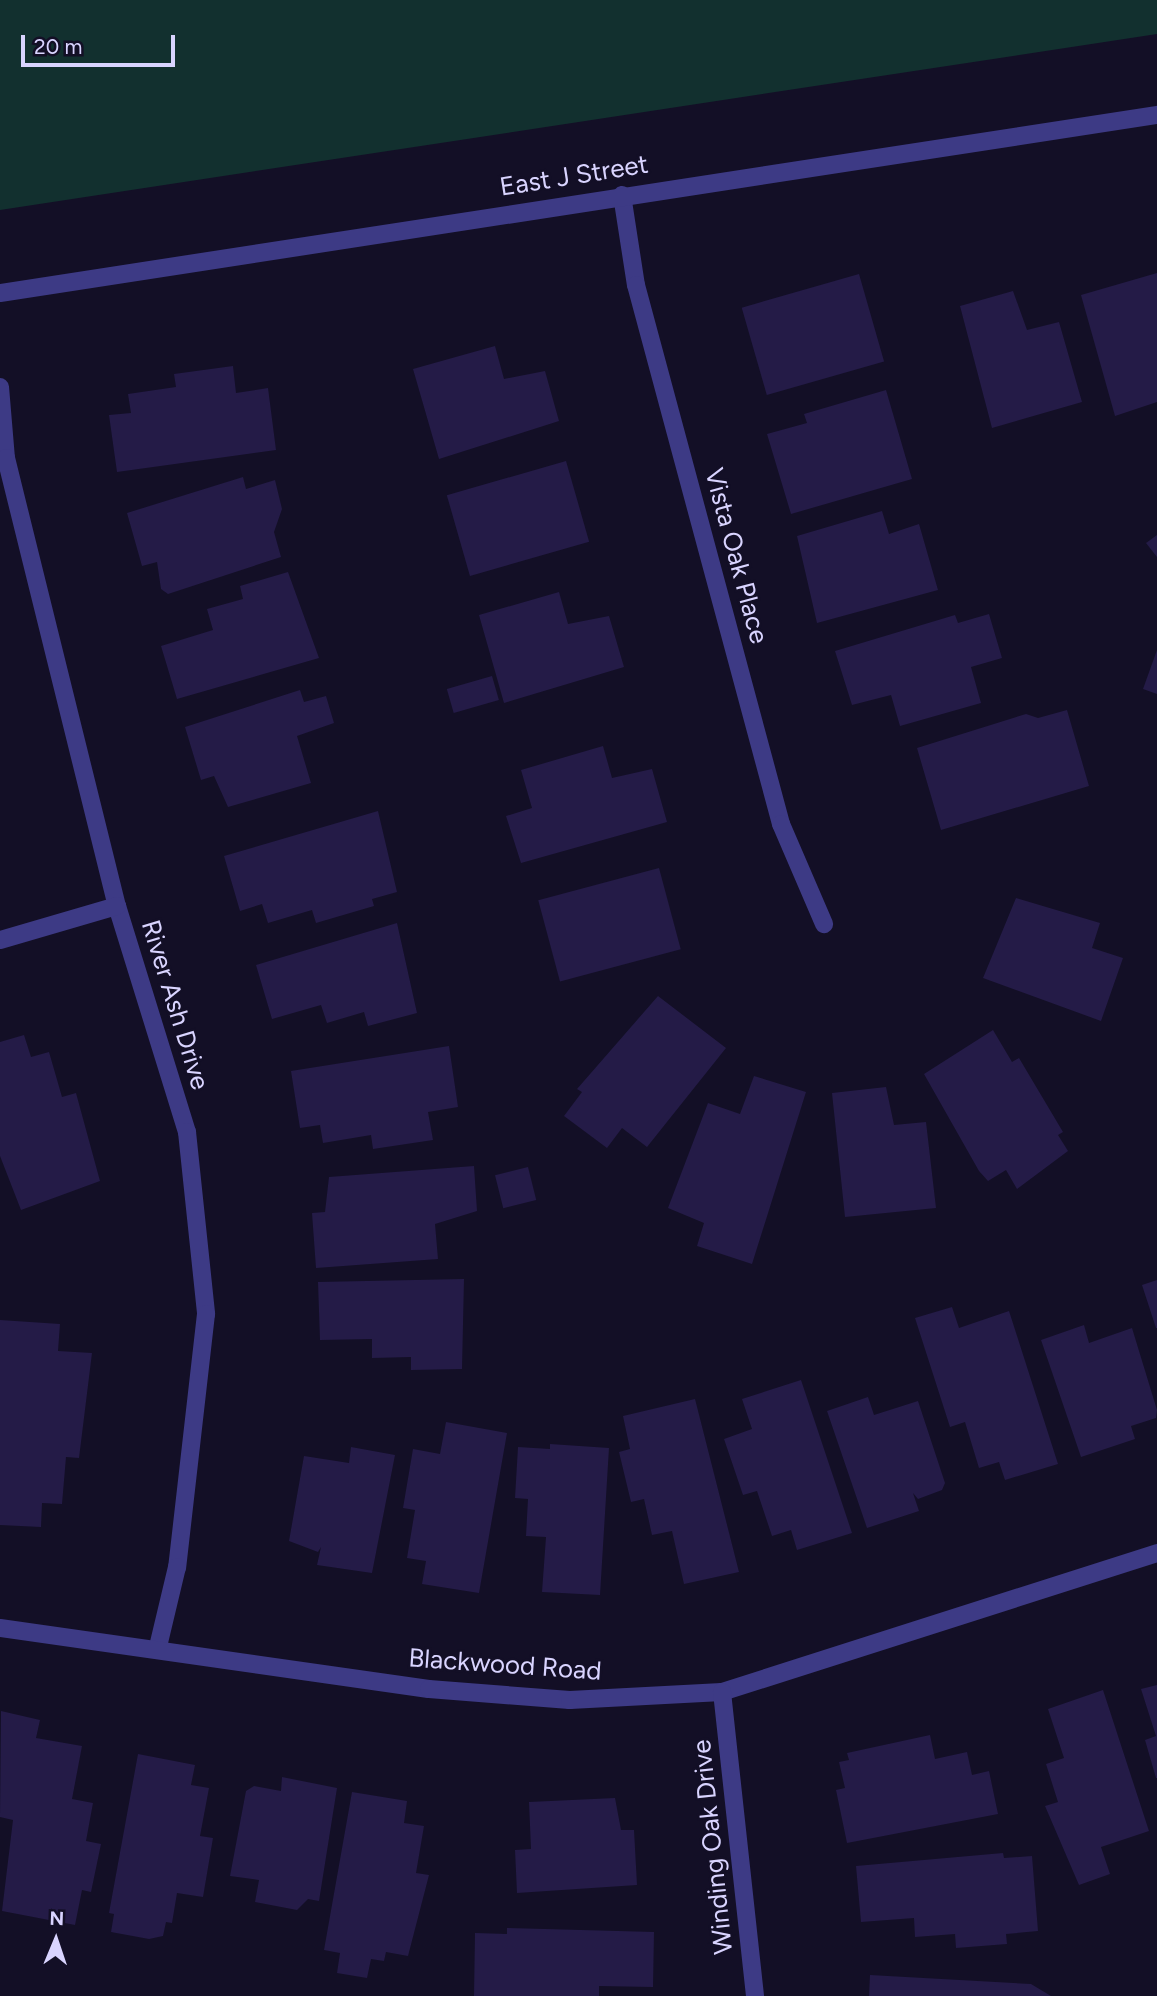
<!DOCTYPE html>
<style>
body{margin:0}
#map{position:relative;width:1157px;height:1996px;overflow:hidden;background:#130f26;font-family:Figtree,sans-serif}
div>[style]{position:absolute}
.green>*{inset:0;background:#12302f}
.building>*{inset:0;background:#241b47;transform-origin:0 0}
.minor>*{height:18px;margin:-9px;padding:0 9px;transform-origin:9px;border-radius:9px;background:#3d3a85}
.tertiary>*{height:18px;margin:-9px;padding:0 9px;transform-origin:9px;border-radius:9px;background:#3d3a85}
span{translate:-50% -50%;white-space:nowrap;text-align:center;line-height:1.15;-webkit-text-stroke:5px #130f26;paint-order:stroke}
.street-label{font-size:26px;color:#d9d4ff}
.north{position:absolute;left:21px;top:1905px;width:70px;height:70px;-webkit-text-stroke:5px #130f26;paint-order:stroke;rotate:2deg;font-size:19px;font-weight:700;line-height:28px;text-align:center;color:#d9d4ff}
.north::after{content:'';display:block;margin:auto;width:24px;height:32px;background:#d9d4ff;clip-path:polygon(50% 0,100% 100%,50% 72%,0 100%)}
.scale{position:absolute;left:21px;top:35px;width:154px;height:32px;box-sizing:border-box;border:4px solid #d9d4ff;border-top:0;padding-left:9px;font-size:21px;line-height:24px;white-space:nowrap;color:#d9d4ff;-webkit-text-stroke:5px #130f26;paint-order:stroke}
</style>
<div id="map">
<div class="green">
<div style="clip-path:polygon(0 0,1157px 0,1157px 34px,0 210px)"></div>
</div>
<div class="building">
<div style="clip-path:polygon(1157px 273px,1157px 402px,1115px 416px,1081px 295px)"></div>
<div style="left:859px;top:274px;width:91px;height:122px;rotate:74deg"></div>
<div style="clip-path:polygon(1013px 291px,1027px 330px,1059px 322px,1082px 402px,992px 428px,960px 306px)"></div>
<div style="clip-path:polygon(495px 346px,504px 379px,545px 371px,559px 421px,439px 459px,413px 369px)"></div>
<div style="clip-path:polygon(233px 366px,236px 393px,268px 388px,276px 450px,117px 472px,109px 415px,131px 413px,128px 394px,176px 387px,174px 374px)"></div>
<div style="clip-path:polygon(886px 390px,912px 479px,791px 514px,767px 434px,807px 423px,804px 414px)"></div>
<div style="left:566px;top:461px;width:84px;height:124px;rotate:74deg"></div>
<div style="clip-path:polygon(243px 477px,246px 489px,275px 480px,282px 509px,274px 532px,281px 557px,168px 594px,161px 589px,157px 562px,142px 566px,127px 513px)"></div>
<div style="clip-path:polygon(882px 511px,889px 534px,919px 524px,938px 590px,817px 623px,797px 536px)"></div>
<div style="clip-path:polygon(1157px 535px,1157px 557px,1146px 543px)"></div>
<div style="clip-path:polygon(288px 572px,319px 658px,177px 699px,161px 646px,213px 630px,207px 609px,243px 599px,240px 586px)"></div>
<div style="clip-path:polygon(559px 592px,568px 624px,609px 616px,624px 667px,504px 703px,479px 615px)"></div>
<div style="clip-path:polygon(989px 614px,1002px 658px,971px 667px,981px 703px,900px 726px,891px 695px,852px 705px,835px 651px,955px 615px,958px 623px)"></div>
<div style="clip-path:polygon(1157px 650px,1157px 694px,1143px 689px)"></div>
<div style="left:492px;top:676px;width:25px;height:47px;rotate:74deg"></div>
<div style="clip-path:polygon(300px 690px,304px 702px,326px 696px,334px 723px,297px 736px,311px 783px,228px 807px,214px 776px,201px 780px,185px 727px)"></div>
<div style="clip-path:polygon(1067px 710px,1089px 786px,941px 830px,917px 748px,1026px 714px,1038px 718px)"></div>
<div style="clip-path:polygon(603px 746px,612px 778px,652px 769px,667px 822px,521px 863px,506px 816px,532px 808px,521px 770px)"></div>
<div style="clip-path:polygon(378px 811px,397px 892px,372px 899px,374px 906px,316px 923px,312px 910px,268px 923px,262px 904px,240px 911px,224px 856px)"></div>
<div style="left:659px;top:868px;width:84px;height:125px;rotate:75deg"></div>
<div style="clip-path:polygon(1016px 898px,1100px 923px,1092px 948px,1123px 958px,1101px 1021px,983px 978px)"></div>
<div style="clip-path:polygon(397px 923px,417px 1013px,368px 1026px,364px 1012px,327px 1023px,321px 1005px,272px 1019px,256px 965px)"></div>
<div style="clip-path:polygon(658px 996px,726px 1048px,647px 1147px,622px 1128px,607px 1148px,564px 1116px,582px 1092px,577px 1089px)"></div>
<div style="clip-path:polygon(993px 1030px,1012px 1062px,1019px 1058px,1063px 1132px,1058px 1135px,1068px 1151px,1017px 1189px,1006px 1170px,988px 1181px,979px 1171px,924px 1074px)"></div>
<div style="clip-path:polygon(24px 1035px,31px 1057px,49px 1052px,62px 1097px,76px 1093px,100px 1181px,21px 1210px,0 1156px,0 1042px)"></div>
<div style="clip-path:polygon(449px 1046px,458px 1107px,428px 1112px,433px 1140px,373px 1149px,371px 1135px,323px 1143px,320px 1125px,300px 1128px,291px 1071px)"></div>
<div style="clip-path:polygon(754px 1076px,806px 1092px,752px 1264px,697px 1246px,704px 1223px,668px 1208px,708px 1103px,740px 1114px)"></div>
<div style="clip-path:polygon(886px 1087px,894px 1125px,926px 1122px,936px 1208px,845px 1217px,832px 1093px)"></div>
<div style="clip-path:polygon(474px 1166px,477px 1211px,435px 1224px,438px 1259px,316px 1268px,312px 1213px,325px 1212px,329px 1177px)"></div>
<div style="left:528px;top:1167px;width:34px;height:34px;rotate:76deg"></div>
<div style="clip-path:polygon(464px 1279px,462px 1369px,411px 1370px,411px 1357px,372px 1358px,372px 1339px,320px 1340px,318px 1282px)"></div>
<div style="clip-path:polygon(1157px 1280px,1157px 1328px,1156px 1328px,1142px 1285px)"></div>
<div style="clip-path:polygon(952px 1307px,959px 1328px,1009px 1311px,1058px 1464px,1005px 1480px,999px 1462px,979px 1468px,965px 1422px,950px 1427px,915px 1318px)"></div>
<div style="clip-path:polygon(0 1320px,60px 1324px,58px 1351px,92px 1353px,79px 1458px,66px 1457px,62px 1504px,42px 1503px,41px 1527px,0 1525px)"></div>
<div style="clip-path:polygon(1084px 1325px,1089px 1343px,1132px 1328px,1157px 1410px,1156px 1418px,1131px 1426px,1135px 1439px,1081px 1457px,1041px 1340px)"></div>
<div style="clip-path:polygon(801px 1380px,852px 1533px,797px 1550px,791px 1530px,772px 1536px,757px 1491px,743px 1495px,724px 1439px,752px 1429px,742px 1399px)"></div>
<div style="clip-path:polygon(868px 1397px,874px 1415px,918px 1401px,945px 1483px,942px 1490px,918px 1499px,913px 1493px,919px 1511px,867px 1528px,827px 1411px)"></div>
<div style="clip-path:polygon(695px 1399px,739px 1572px,684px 1584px,672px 1531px,652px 1535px,644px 1499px,631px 1502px,619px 1452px,630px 1449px,623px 1416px)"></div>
<div style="clip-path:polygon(446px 1422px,507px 1433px,479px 1593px,422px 1584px,426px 1561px,407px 1558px,415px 1510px,403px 1508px,413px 1449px,440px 1454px)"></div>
<div style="clip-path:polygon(550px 1444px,609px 1448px,600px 1595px,542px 1592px,546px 1537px,526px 1536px,528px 1499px,515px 1498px,518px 1447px,550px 1449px)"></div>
<div style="clip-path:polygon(351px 1447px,395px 1455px,372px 1573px,317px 1565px,321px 1547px,318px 1552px,289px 1541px,304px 1456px,349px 1463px)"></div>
<div style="clip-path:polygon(1157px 1685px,1157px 1778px,1156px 1778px,1145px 1740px,1156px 1736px,1141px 1689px)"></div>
<div style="clip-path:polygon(1103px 1690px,1149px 1831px,1101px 1847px,1110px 1874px,1079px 1885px,1045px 1806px,1058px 1802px,1046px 1764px,1064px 1758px,1048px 1709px)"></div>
<div style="clip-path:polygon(1px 1711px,40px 1720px,36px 1738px,82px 1746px,72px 1799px,93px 1803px,86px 1841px,101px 1844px,91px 1892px,82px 1890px,75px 1925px,2px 1911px,13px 1820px,0 1817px)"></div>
<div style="clip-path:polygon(930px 1735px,935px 1759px,967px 1752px,972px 1775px,989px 1771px,998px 1814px,847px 1843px,836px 1790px,845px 1788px,839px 1762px,849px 1760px,847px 1753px)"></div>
<div style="clip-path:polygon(138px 1754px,195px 1765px,191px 1785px,209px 1788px,200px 1836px,213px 1838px,203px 1897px,177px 1893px,172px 1923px,166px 1922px,163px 1936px,149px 1939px,111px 1932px,114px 1914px,109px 1913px)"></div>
<div style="clip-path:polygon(282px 1777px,337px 1788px,319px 1901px,308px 1899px,297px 1910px,255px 1902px,259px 1880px,230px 1876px,246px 1791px,254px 1786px,281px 1791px)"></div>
<div style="clip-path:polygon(352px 1792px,407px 1801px,404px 1823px,424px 1826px,416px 1873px,429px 1875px,408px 1956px,386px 1952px,384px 1961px,371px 1959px,367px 1978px,337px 1973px,340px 1953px,324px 1950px)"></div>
<div style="clip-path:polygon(615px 1798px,621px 1830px,634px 1830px,637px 1885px,517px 1893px,515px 1850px,531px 1849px,529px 1802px)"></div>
<div style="clip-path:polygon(1003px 1853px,1004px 1858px,1032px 1856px,1038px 1931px,1006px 1934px,1007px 1944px,956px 1948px,955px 1934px,915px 1937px,914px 1918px,861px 1922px,856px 1866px)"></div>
<div style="clip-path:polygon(507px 1928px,654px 1932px,653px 1987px,599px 1986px,599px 1996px,474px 1996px,475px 1933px,507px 1934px)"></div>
<div style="clip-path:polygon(870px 1975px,1031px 1984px,1051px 1996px,869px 1996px)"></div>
</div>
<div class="minor">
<div style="left:622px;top:195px;width:91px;rotate:81.2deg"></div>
<div style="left:636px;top:285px;width:558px;rotate:74.94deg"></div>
<div style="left:781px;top:824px;width:109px;rotate:66.7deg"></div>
<div style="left:0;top:387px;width:71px;rotate:85.2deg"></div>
<div style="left:6px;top:458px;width:462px;rotate:76.1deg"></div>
<div style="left:117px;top:906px;width:237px;rotate:72.8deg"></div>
<div style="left:187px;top:1132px;width:183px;rotate:84deg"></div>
<div style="left:206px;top:1314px;width:255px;rotate:96.5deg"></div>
<div style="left:177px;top:1567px;width:82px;rotate:103.4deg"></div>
<div style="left:0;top:940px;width:122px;rotate:-16.2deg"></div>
<div style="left:0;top:1628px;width:433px;rotate:8.1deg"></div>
<div style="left:429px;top:1689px;width:141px;rotate:4.5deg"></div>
<div style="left:570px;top:1700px;width:152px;rotate:-3deg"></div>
<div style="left:722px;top:1692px;width:457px;rotate:-17.7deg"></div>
<div style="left:722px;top:1692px;width:306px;rotate:83.8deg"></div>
</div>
<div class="tertiary">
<div style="left:0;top:293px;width:1171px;rotate:-8.75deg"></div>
</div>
<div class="street-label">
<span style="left:574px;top:176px;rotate:-9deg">East J Street</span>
<span style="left:736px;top:556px;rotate:75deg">Vista Oak Place</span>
<span style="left:175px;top:1005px;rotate:73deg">River Ash Drive</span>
<span style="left:505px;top:1665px;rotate:4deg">Blackwood Road</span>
<span style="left:713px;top:1847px;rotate:-96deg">Winding Oak Drive</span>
</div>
<div class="north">N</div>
<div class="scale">20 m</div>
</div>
